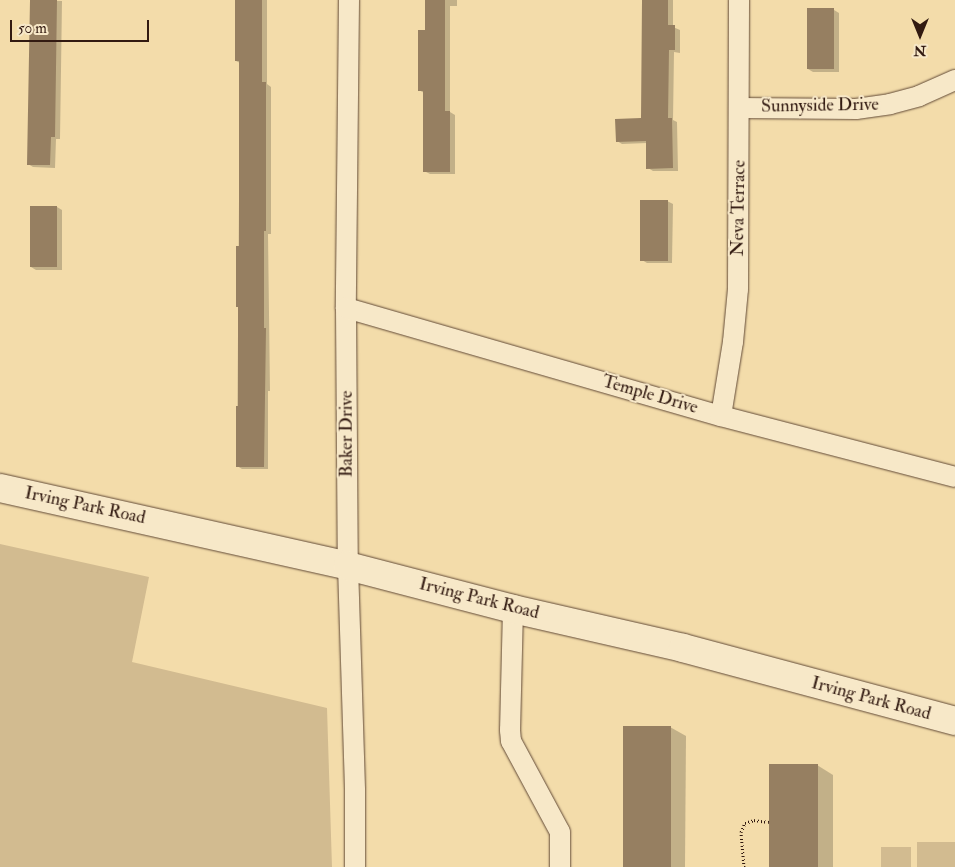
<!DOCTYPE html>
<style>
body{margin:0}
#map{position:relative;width:955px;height:867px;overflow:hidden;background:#f3dcaa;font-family:"IM FELL Double Pica",serif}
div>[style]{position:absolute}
.green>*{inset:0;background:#d2bb90;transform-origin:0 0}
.shadow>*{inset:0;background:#0003}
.building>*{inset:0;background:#967f61;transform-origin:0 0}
.path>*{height:3px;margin-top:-1.5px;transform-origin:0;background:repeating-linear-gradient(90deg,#321a11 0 1px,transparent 0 3.5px)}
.roads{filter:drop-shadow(0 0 1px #624a37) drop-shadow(0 0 1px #624a37)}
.street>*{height:20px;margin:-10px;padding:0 10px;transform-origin:10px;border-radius:10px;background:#f7e8c8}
.secondary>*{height:28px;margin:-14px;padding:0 14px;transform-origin:14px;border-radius:14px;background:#f7e8c8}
span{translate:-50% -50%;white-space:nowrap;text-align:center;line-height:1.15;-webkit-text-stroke:4px #f7e8c8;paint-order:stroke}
.street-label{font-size:18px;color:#321a11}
.north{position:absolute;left:895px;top:10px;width:50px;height:50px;-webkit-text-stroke:4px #f7e8c8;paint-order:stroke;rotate:180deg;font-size:14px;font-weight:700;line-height:20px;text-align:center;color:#321a11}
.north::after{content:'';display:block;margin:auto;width:18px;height:22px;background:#321a11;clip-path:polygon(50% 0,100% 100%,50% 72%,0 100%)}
.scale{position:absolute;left:10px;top:20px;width:139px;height:22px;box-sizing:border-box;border:2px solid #321a11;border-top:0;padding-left:6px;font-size:15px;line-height:18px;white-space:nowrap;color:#321a11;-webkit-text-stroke:4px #f7e8c8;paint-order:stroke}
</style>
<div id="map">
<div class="green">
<div style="clip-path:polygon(0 544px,149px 577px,132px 662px,327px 708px,332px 867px,0 867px)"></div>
<div style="left:917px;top:842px;width:38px;height:25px"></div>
<div style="left:881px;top:847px;width:30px;height:20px"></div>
</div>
<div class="shadow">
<div style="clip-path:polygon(31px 0,62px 1px,60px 139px,56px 139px,55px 168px,33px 167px,28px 164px)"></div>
<div style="clip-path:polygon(240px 0,267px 0,267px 84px,271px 87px,271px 234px,268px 234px,270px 391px,268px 391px,268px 469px,242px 469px,237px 466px,240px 63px,236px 61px)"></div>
<div style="clip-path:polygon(426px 0,457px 0,457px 6px,450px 6px,450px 112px,455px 115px,455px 174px,430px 174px,424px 171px,424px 93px,419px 90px,426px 31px)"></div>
<div style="clip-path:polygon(642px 0,673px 0,673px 27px,680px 30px,680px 53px,674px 52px,673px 120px,677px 122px,678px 171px,653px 171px,648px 168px,647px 143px,622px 144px,617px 141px,642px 120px)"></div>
<div style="clip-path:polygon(834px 10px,839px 13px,839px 72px,813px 72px,808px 69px)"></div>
<div style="clip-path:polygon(667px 201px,673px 204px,672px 263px,647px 263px,642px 260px)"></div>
<div style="clip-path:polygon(57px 207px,62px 210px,62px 270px,36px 270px,31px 267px)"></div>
<div style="clip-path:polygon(670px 727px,686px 736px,685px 867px,623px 867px)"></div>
<div style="clip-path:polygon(817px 765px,833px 775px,833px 867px,770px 867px)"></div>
</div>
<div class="building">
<div style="clip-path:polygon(30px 0,57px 0,55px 137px,51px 137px,50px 165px,27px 165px)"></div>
<div style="clip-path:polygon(235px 0,262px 0,262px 82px,266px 82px,266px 231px,264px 231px,264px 328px,266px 328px,264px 467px,236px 467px,236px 406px,238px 406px,238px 307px,236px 307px,236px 246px,239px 246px,239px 61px,235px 61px)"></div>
<div style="clip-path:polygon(425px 0,445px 0,445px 111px,450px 111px,450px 172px,423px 172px,423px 91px,418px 91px,418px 30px,425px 30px)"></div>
<div style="clip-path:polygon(642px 0,668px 0,668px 25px,675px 25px,675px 50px,669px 50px,668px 118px,672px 118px,673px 168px,646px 169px,646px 141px,616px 142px,615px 119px,641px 118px)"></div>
<div style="left:807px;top:8px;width:27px;height:61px"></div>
<div style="left:640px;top:200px;width:28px;height:61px"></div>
<div style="left:30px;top:206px;width:27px;height:61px"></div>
<div style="left:623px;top:726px;width:48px;height:141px"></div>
<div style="left:769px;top:764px;width:49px;height:103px"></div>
</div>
<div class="path">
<div style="left:744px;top:867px;width:35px;rotate:-95deg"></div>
<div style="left:741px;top:832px;width:10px;rotate:-66deg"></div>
<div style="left:745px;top:823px;width:9px;rotate:-18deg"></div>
<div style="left:754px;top:820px;width:15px;rotate:8deg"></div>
</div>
<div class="roads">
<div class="street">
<div style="left:349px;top:0;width:308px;rotate:90.6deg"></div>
<div style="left:346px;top:308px;width:258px;rotate:89.6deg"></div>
<div style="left:348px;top:566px;width:224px;rotate:88.2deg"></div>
<div style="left:355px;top:790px;width:77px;rotate:90deg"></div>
<div style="left:740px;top:108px;width:116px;rotate:0.5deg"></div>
<div style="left:856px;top:109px;width:34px;rotate:-8deg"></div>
<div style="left:890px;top:104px;width:30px;rotate:-15deg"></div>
<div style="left:919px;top:96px;width:39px;rotate:-24deg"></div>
<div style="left:346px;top:308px;width:390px;rotate:16.1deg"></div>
<div style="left:721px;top:416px;width:242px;rotate:14.6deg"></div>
<div style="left:721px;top:416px;width:75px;rotate:-80.8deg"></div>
<div style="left:733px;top:342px;width:53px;rotate:-84.6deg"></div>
<div style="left:738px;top:289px;width:289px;rotate:-89.8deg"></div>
<div style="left:513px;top:609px;width:121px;rotate:91.4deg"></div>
<div style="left:510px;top:730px;width:11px;rotate:85deg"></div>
<div style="left:511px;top:741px;width:103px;rotate:61.7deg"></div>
<div style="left:560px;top:832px;width:35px;rotate:90deg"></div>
</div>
<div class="secondary">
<div style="left:0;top:488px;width:357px;rotate:12.6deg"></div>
<div style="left:348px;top:566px;width:171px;rotate:14.6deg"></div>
<div style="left:513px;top:609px;width:174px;rotate:12.9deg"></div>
<div style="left:683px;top:648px;width:282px;rotate:15deg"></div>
</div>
</div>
<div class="street-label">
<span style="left:820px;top:106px;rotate:-1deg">Sunnyside Drive</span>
<span style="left:739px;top:208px;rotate:-89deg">Neva Terrace</span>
<span style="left:650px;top:395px;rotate:16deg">Temple Drive</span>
<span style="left:347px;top:434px;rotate:-90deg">Baker Drive</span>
<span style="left:85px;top:506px;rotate:12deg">Irving Park Road</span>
<span style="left:479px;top:599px;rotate:14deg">Irving Park Road</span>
<span style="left:871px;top:699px;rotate:15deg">Irving Park Road</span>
</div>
<div class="north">N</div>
<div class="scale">50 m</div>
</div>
